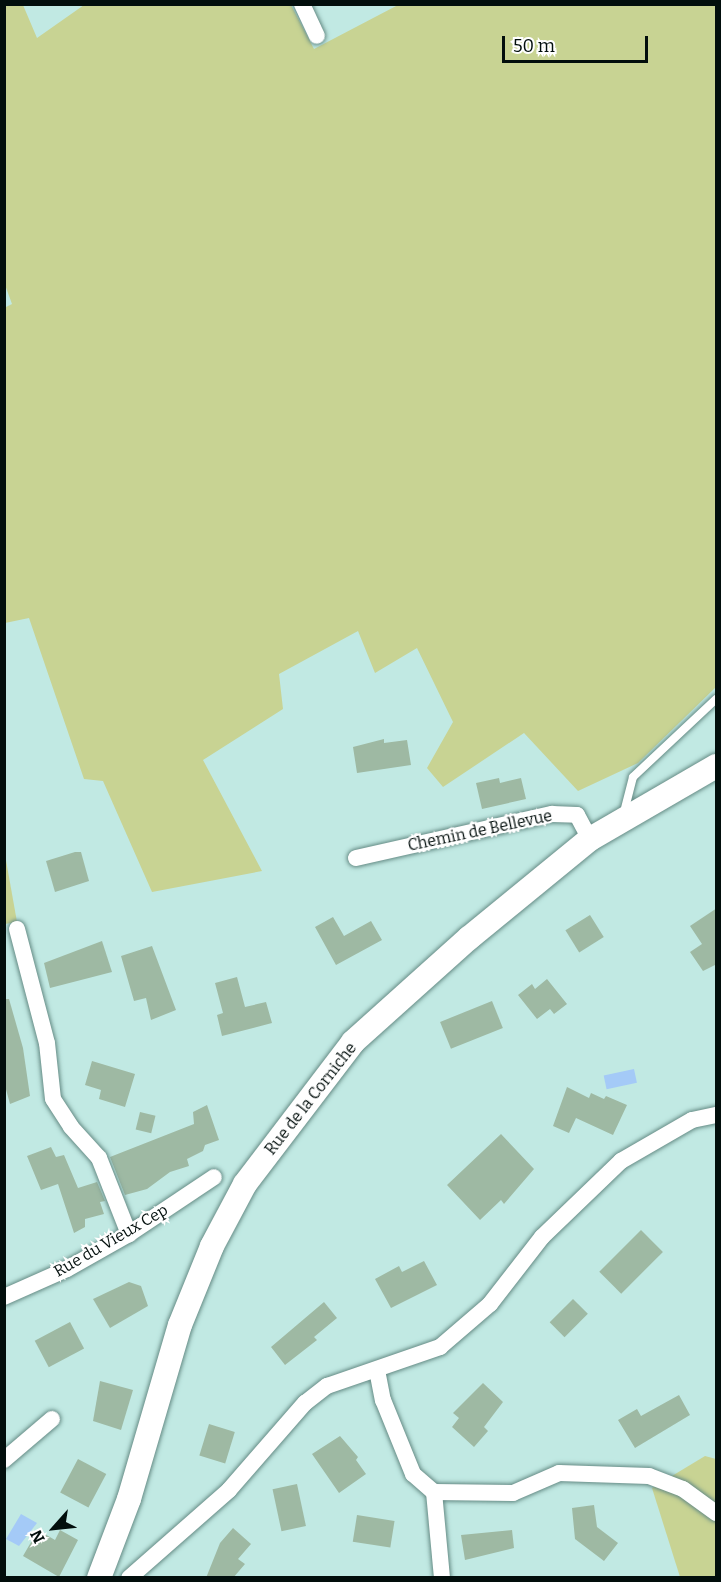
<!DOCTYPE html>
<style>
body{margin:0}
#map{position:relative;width:721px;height:1582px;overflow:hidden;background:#c1e9e3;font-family:Bitter,serif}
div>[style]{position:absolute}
.green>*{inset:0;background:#c8d393}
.water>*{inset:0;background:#a4caf7;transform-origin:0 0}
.building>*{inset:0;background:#9eb9a3;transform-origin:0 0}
.roads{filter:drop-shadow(0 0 2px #658b85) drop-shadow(0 0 2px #658b85)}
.service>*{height:8px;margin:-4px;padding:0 4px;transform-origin:4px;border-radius:4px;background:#fff}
.minor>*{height:16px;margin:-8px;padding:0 8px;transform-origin:8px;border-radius:8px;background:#fff}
.secondary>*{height:24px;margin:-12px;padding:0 12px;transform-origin:12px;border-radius:12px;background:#fff}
span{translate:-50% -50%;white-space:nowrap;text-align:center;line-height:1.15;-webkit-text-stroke:4.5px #fff;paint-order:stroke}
.street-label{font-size:16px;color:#020e0c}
.frame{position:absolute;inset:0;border:6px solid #020e0c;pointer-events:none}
.north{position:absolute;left:24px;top:1498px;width:60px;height:60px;-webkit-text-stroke:4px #fff;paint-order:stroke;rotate:243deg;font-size:16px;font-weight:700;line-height:24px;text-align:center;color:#020e0c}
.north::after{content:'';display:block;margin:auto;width:21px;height:27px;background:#020e0c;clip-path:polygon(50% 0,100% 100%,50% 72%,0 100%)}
.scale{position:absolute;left:502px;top:36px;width:146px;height:27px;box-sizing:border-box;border:3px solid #020e0c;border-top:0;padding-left:8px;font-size:18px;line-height:21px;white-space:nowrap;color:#020e0c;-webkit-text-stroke:4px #fff;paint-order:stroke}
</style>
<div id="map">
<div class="green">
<div style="clip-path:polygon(4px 5px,23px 5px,37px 38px,84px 5px,291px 5px,314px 49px,398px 5px,716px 5px,716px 687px,638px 763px,578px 791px,524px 733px,443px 787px,427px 768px,453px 722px,417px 648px,375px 673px,358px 631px,279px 674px,283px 709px,203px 760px,262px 871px,152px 892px,103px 781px,84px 779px,29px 618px,5px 623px,4px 308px,12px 304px,4px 282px)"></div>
<div style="clip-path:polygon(4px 849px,17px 922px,5px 924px,4px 924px)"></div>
<div style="clip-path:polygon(705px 1456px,716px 1459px,716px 1577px,680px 1577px,652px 1488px)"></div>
</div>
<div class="water">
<div style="left:634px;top:1069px;width:14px;height:31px;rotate:78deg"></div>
<div style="clip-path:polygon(21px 1514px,37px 1523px,19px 1546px,6px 1539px)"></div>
</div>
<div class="building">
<div style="clip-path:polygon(384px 739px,384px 743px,407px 740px,411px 765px,357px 773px,353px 747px)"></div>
<div style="clip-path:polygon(499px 778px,500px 783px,521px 778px,526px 799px,482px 809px,476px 783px)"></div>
<div style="clip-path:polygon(75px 852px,81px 852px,89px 881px,55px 892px,46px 861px)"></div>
<div style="clip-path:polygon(717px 908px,717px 964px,703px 971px,690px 952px,702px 944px,690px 926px)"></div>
<div style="left:590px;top:915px;width:26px;height:29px;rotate:58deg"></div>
<div style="clip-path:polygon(333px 917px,344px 936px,371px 921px,382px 940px,336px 965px,315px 927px)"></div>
<div style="clip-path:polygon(102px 941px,112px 972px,50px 988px,44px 963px)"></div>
<div style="clip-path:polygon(152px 946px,176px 1010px,151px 1020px,146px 998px,134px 1001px,121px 956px)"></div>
<div style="clip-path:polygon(237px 977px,245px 1007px,266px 1002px,272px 1023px,222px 1036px,217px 1015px,223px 1013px,215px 983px)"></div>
<div style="clip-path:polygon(547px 979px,567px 1004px,554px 1014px,550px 1009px,537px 1019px,518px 995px,532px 984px,535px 989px)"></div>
<div style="clip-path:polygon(4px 999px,9px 999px,23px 1048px,30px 1096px,10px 1104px,4px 1082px)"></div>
<div style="left:492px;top:1001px;width:29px;height:56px;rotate:68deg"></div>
<div style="clip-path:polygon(92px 1061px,135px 1074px,125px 1107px,99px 1099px,101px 1090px,85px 1085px)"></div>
<div style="clip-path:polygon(567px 1087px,589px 1098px,591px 1093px,604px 1099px,606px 1096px,627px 1105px,613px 1135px,576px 1118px,569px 1133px,553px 1126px)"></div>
<div style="clip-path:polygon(207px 1105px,219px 1140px,205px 1145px,203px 1151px,187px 1159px,189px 1166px,170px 1172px,147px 1189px,125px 1195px,110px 1157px,194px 1124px,193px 1112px)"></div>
<div style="left:140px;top:1112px;width:16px;height:18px;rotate:14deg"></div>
<div style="clip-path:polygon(501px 1134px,534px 1169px,504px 1204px,501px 1200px,480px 1220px,447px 1185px)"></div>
<div style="clip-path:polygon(51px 1147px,56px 1157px,64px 1155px,78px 1188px,97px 1182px,105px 1201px,100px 1202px,104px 1214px,85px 1219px,85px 1227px,74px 1233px,58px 1184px,41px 1190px,27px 1156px)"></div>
<div style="left:641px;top:1230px;width:31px;height:59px;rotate:45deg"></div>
<div style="clip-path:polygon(424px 1261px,437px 1285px,391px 1308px,375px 1279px,399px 1266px,402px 1272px)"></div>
<div style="clip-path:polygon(129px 1282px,141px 1286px,148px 1306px,110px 1328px,93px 1299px)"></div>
<div style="left:573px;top:1299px;width:21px;height:33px;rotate:45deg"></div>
<div style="clip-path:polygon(324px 1302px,337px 1318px,314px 1337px,317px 1340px,285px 1365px,271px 1347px)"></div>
<div style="left:70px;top:1322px;width:30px;height:40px;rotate:62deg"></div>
<div style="clip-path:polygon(100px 1381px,133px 1390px,121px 1430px,93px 1421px)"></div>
<div style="clip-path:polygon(483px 1383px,503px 1402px,484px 1427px,488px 1431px,474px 1447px,452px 1427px,459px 1418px,453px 1413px)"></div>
<div style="clip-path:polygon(679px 1395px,690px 1415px,635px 1448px,618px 1420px,637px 1409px,641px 1416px)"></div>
<div style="left:209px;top:1424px;width:27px;height:33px;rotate:17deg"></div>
<div style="clip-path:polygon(340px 1436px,358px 1457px,356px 1460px,366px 1474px,339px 1493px,312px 1454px)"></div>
<div style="left:78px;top:1459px;width:32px;height:38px;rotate:28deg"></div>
<div style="left:297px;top:1484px;width:43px;height:25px;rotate:78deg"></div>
<div style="clip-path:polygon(594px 1505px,597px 1527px,618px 1543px,604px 1561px,575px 1539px,572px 1508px)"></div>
<div style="left:357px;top:1515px;width:38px;height:27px;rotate:9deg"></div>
<div style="clip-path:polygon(233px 1528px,251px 1544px,238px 1559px,245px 1564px,233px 1578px,206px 1578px,220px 1543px)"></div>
<div style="clip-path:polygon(38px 1530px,55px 1540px,60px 1530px,78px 1540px,59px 1577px,23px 1556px)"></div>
<div style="clip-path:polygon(512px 1530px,514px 1548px,465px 1560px,461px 1535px)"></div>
</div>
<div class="roads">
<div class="service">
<div style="left:623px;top:816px;width:40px;rotate:-75.6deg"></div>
<div style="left:633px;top:777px;width:114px;rotate:-43.2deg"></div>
</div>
<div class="minor">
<div style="left:302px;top:4px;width:35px;rotate:65deg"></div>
<div style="left:356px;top:858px;width:201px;rotate:-12.7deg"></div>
<div style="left:552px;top:814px;width:25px;rotate:2deg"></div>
<div style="left:577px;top:815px;width:27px;rotate:62deg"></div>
<div style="left:17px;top:929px;width:118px;rotate:75.3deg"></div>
<div style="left:47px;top:1043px;width:56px;rotate:83.9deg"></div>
<div style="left:53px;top:1099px;width:33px;rotate:57deg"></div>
<div style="left:71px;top:1127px;width:42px;rotate:47.9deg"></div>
<div style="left:99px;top:1158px;width:82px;rotate:68.5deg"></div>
<div style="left:4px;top:1297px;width:69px;rotate:-24deg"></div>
<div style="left:67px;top:1269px;width:71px;rotate:-29.4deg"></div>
<div style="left:129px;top:1234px;width:102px;rotate:-33.8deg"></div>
<div style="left:377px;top:1370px;width:31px;rotate:79deg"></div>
<div style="left:383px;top:1400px;width:80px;rotate:67.9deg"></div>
<div style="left:413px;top:1474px;width:28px;rotate:41deg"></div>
<div style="left:434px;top:1492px;width:79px;rotate:0.7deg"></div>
<div style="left:513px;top:1493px;width:50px;rotate:-23.5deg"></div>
<div style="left:559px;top:1473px;width:90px;rotate:1.9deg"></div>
<div style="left:649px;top:1476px;width:36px;rotate:21deg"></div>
<div style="left:683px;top:1489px;width:41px;rotate:36deg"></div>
<div style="left:4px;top:1460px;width:63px;rotate:-40.5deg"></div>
<div style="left:434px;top:1492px;width:86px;rotate:84.7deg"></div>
<div style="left:129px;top:1578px;width:133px;rotate:-41.3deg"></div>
<div style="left:229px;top:1490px;width:116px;rotate:-48.9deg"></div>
<div style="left:305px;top:1403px;width:28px;rotate:-38deg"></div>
<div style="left:327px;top:1386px;width:120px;rotate:-19deg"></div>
<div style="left:440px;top:1347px;width:66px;rotate:-40.7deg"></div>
<div style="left:490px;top:1304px;width:85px;rotate:-52.2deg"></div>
<div style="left:542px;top:1237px;width:110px;rotate:-43.9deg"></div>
<div style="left:621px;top:1161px;width:82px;rotate:-30deg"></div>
<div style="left:692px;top:1120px;width:25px;rotate:-12deg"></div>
</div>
<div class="secondary">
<div style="left:99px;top:1578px;width:85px;rotate:-69.2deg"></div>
<div style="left:129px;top:1499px;width:181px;rotate:-73.7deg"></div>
<div style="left:180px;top:1325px;width:85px;rotate:-67.9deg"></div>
<div style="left:212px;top:1246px;width:70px;rotate:-62deg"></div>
<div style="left:245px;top:1184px;width:178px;rotate:-52.7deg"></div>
<div style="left:353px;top:1042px;width:156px;rotate:-41.9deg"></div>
<div style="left:469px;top:938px;width:156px;rotate:-39.3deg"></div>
<div style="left:590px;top:839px;width:146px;rotate:-30.1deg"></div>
</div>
</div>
<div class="street-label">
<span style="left:480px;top:831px;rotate:-12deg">Chemin de Bellevue</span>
<span style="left:311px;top:1099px;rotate:-52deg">Rue de la Corniche</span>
<span style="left:111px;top:1241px;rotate:-30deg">Rue du Vieux Cep</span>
</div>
<div class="frame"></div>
<div class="north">N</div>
<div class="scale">50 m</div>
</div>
